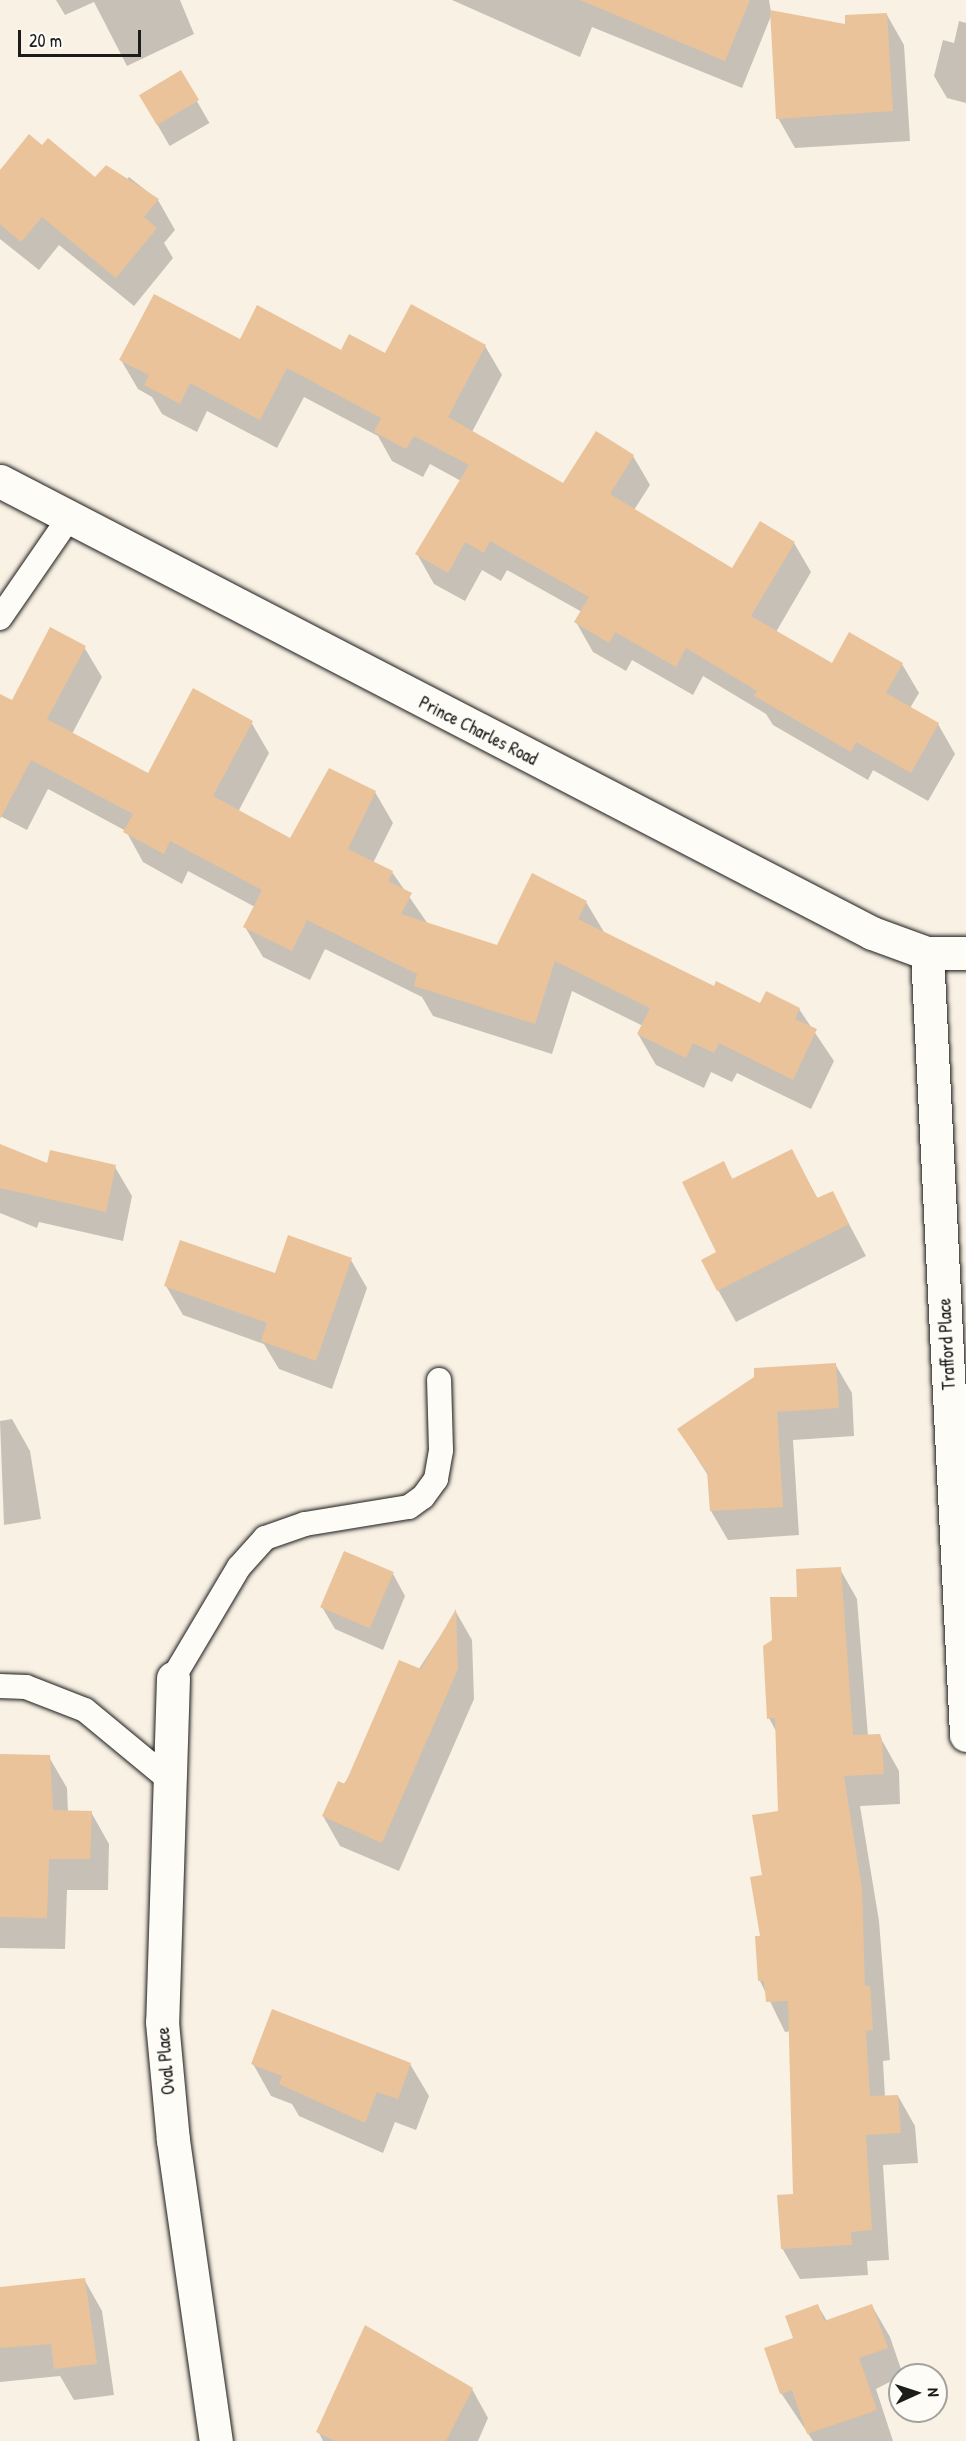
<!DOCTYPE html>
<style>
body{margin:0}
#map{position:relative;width:966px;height:2441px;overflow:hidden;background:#f9f1e4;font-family:"Patrick Hand",sans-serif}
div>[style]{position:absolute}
.shadow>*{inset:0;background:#0003;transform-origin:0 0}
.building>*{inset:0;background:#eac39a;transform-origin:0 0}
.roads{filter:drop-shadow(0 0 2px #1c1c1c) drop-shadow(0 0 2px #1c1c1c)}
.service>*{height:24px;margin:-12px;padding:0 12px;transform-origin:12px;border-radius:12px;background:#fdfcf7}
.minor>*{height:33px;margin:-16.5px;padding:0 16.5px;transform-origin:16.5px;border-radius:16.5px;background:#fdfcf7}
span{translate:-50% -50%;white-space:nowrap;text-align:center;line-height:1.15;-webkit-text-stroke:6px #fdfcf7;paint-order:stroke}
.street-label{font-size:18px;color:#1c1c1c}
.north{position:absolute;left:888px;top:2363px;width:60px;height:60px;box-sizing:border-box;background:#fdfcf7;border:2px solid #a3a29f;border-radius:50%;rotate:87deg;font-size:16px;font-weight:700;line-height:24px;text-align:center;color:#1c1c1c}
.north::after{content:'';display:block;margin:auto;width:21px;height:27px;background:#1c1c1c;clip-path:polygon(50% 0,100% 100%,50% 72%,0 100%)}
.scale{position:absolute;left:18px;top:30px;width:123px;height:27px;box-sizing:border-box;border:3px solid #1c1c1c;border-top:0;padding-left:8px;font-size:18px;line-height:21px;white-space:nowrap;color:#1c1c1c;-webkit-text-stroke:4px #fdfcf7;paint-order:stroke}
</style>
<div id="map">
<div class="shadow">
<div style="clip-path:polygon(56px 0,180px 0,194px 34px,127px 66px,94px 2px,65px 15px)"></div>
<div style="clip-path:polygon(452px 0,769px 0,771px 12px,847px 26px,887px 15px,904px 45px,910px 141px,795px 148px,778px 118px,771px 16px,742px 88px,592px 27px,580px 57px)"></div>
<div style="clip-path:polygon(959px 21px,966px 23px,966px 103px,947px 98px,934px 76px,943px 40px,954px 43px)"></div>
<div style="left:180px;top:72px;width:59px;height:46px;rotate:60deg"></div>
<div style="clip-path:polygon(42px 147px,95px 179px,124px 182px,129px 177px,158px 200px,175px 230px,164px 243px,173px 258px,134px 306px,59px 245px,39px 270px,0 239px,0 172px)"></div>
<div style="clip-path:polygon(240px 341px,385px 355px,485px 346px,502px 375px,472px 432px,563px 485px,596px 433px,633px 456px,650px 485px,634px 510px,732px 570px,794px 543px,811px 572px,776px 632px,832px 665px,902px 664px,919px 693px,910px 708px,938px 724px,955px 754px,928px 801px,873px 770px,868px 780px,773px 725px,766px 714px,703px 676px,693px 695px,632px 660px,626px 671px,593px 652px,576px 622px,582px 612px,507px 570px,501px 581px,482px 570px,465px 601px,434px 584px,417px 554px,461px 481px,430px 464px,423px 477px,392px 461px,378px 436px,304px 397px,277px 448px,207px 411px,197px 432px,162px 414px,152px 397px,138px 389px,121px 360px)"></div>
<div style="clip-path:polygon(84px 647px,102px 677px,72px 734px,149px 775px,251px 722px,269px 753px,238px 812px,291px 840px,375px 792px,393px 823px,373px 863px,392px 872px,428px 924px,498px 947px,586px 902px,604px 932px,714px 988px,761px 1005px,799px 1009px,834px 1061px,811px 1109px,737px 1073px,732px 1082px,711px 1072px,704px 1088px,656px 1065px,638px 1034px,643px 1026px,572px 991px,552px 1054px,433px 1016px,422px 997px,325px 949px,310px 980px,263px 957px,245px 927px,255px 907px,188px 871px,182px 884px,143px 862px,126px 831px,48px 789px,27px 830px,0 816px,0 696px,12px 702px)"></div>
<div style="clip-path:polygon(0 1145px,49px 1165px,115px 1167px,132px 1196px,123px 1241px,39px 1222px,37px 1228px,0 1213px)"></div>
<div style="clip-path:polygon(791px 1151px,818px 1199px,832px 1192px,866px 1256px,736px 1322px,718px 1290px,723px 1163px,733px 1180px)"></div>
<div style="clip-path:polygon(351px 1260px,367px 1288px,332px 1389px,279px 1369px,264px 1344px,183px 1315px,166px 1286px,276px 1275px)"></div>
<div style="clip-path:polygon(835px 1364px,852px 1393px,854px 1436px,793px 1440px,799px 1535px,728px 1540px,711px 1511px,709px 1477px,679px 1430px)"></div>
<div style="clip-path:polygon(12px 1419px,30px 1451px,41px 1519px,4px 1525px,0 1421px)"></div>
<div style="clip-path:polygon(840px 1569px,857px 1599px,868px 1736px,879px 1735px,899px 1771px,900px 1804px,860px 1806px,879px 1921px,890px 2060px,883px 2061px,885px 2097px,898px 2096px,915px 2126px,918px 2163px,883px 2165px,889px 2260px,867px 2261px,868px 2275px,800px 2279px,782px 2248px,794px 2196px,791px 2031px,785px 2032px,760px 1981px,764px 1876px,780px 1812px,777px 1733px,769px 1718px,773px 1641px,799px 1598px)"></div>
<div style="clip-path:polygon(393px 1574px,405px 1596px,383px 1650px,335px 1629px,322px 1607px)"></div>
<div style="clip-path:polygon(456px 1612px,472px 1640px,474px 1699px,399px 1871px,340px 1846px,323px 1816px)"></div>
<div style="clip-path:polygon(0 1755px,49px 1757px,67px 1788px,68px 1812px,91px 1812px,109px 1844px,108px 1890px,67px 1890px,65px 1949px,0 1948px)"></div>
<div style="clip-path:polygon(253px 2064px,410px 2064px,429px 2096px,416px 2130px,395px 2122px,383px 2153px,299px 2116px,292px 2104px,271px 2096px)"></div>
<div style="clip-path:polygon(84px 2279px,102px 2311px,114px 2395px,74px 2400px,60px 2376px,0 2382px,0 2293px)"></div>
<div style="clip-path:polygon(818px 2306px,827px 2321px,872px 2306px,890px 2337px,903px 2375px,876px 2389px,893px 2441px,813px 2441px,781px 2393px,795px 2339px)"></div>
<div style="clip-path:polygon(472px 2389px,488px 2418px,478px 2441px,323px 2441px,318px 2431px)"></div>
</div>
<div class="building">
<div style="clip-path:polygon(580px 0,750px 0,725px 61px)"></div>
<div style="clip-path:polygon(770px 10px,845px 24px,845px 15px,887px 13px,893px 111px,776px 119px)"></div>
<div style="left:181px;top:70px;width:35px;height:49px;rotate:59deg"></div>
<div style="clip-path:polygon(29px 134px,42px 145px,48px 138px,95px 177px,106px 165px,159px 199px,144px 217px,157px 228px,116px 278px,42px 217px,21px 242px,0 224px,0 170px)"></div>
<div style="clip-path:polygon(154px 294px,240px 339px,257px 305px,341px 350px,349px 334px,385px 353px,411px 304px,486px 345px,448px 417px,563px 483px,596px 431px,634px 455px,610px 494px,732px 568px,760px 521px,795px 542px,751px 616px,832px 663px,849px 632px,903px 663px,886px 693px,939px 723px,911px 773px,856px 742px,851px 752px,754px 696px,757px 691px,686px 648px,676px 667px,615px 632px,609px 643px,574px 622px,589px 597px,490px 541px,484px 553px,465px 542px,448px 573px,415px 554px,469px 465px,414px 436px,406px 449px,374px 432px,381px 418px,287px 368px,260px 420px,190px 383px,180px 404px,144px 385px,149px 375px,119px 360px)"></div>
<div style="clip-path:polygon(50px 627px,86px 646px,47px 719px,148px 773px,193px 688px,253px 721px,213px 796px,290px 838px,329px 768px,376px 791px,348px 849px,393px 871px,388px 881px,412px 893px,401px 914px,497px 945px,532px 873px,587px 901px,578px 919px,714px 986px,716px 981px,760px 1003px,766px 991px,800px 1008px,795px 1019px,817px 1029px,793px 1080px,719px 1043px,714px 1053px,693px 1043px,686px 1058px,637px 1034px,650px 1008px,555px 961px,535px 1024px,414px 986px,417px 974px,307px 920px,292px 951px,243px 927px,262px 890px,170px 841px,164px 854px,123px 832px,133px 814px,31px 760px,0 819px,0 694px,12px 700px)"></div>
<div style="clip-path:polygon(0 1144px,47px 1163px,50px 1150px,116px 1165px,106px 1212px,0 1188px)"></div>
<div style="clip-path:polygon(792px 1149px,817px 1198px,833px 1191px,849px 1224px,717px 1291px,701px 1260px,716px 1252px,682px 1182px,724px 1161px,732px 1179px)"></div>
<div style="clip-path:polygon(288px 1235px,352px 1258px,316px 1361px,261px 1341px,267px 1323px,164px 1286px,180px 1240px,275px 1273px)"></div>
<div style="clip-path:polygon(836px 1363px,839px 1408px,777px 1412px,783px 1507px,710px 1511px,707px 1472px,677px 1429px,754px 1377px,754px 1368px)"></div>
<div style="left:344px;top:1551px;width:54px;height:61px;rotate:23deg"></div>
<div style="clip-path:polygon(841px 1567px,853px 1735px,880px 1734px,882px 1740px,884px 1774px,844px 1776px,862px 1889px,865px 1986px,870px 1986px,873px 2030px,866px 2031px,870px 2096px,898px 2095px,901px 2133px,866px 2135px,872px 2230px,851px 2232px,852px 2245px,781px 2249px,777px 2195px,793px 2194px,788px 2001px,766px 2002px,764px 1981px,758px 1981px,755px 1936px,760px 1936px,750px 1877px,762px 1875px,752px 1815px,778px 1811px,775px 1718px,767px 1719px,763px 1646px,772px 1640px,770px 1597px,797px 1597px,796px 1569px)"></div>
<div style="clip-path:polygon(456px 1609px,458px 1669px,382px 1843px,322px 1816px,338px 1781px,345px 1784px,399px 1660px,421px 1669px)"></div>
<div style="clip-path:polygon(0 1754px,50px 1755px,53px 1810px,92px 1811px,90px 1859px,49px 1859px,47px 1918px,0 1917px)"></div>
<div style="clip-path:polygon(272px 2009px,411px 2063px,398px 2099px,377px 2092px,365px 2123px,279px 2084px,282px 2076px,251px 2064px)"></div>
<div style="clip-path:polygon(85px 2278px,97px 2364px,54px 2369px,51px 2344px,0 2348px,0 2287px)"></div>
<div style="clip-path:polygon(818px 2304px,824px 2321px,872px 2304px,888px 2348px,859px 2358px,877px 2410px,807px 2434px,792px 2390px,780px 2394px,764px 2348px,793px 2338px,785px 2316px)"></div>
<div style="clip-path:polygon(365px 2325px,473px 2388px,446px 2441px,335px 2441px,316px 2432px)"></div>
</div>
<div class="roads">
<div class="service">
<div style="left:0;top:618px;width:118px;rotate:-55.4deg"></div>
<div style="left:173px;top:1678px;width:129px;rotate:-59.3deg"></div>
<div style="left:239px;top:1567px;width:39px;rotate:-48deg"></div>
<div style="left:265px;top:1538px;width:42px;rotate:-19.3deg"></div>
<div style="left:305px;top:1524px;width:105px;rotate:-9.3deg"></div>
<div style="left:409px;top:1507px;width:17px;rotate:-36deg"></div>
<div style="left:423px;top:1497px;width:22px;rotate:-54deg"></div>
<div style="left:436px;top:1479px;width:29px;rotate:-80deg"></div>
<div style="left:441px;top:1450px;width:70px;rotate:-91.6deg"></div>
<div style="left:0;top:1686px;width:26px;rotate:2deg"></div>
<div style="left:26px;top:1687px;width:63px;rotate:21.3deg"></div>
<div style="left:85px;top:1710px;width:113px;rotate:39.6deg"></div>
</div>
<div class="minor">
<div style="left:0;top:481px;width:982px;rotate:27.4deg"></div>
<div style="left:872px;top:933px;width:59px;rotate:20deg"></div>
<div style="left:927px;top:953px;width:39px"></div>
<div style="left:927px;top:953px;width:783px;rotate:87.14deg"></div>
<div style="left:173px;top:1678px;width:344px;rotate:91.8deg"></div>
<div style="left:162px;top:2022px;width:119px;rotate:84.7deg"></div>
<div style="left:173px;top:2140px;width:304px;rotate:81.9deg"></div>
</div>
</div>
<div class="street-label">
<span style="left:478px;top:731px;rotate:27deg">Prince Charles Road</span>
<span style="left:947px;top:1344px;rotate:-93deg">Trafford Place</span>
<span style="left:166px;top:2061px;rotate:-95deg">Oval Place</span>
</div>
<div class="north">N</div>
<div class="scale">20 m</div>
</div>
